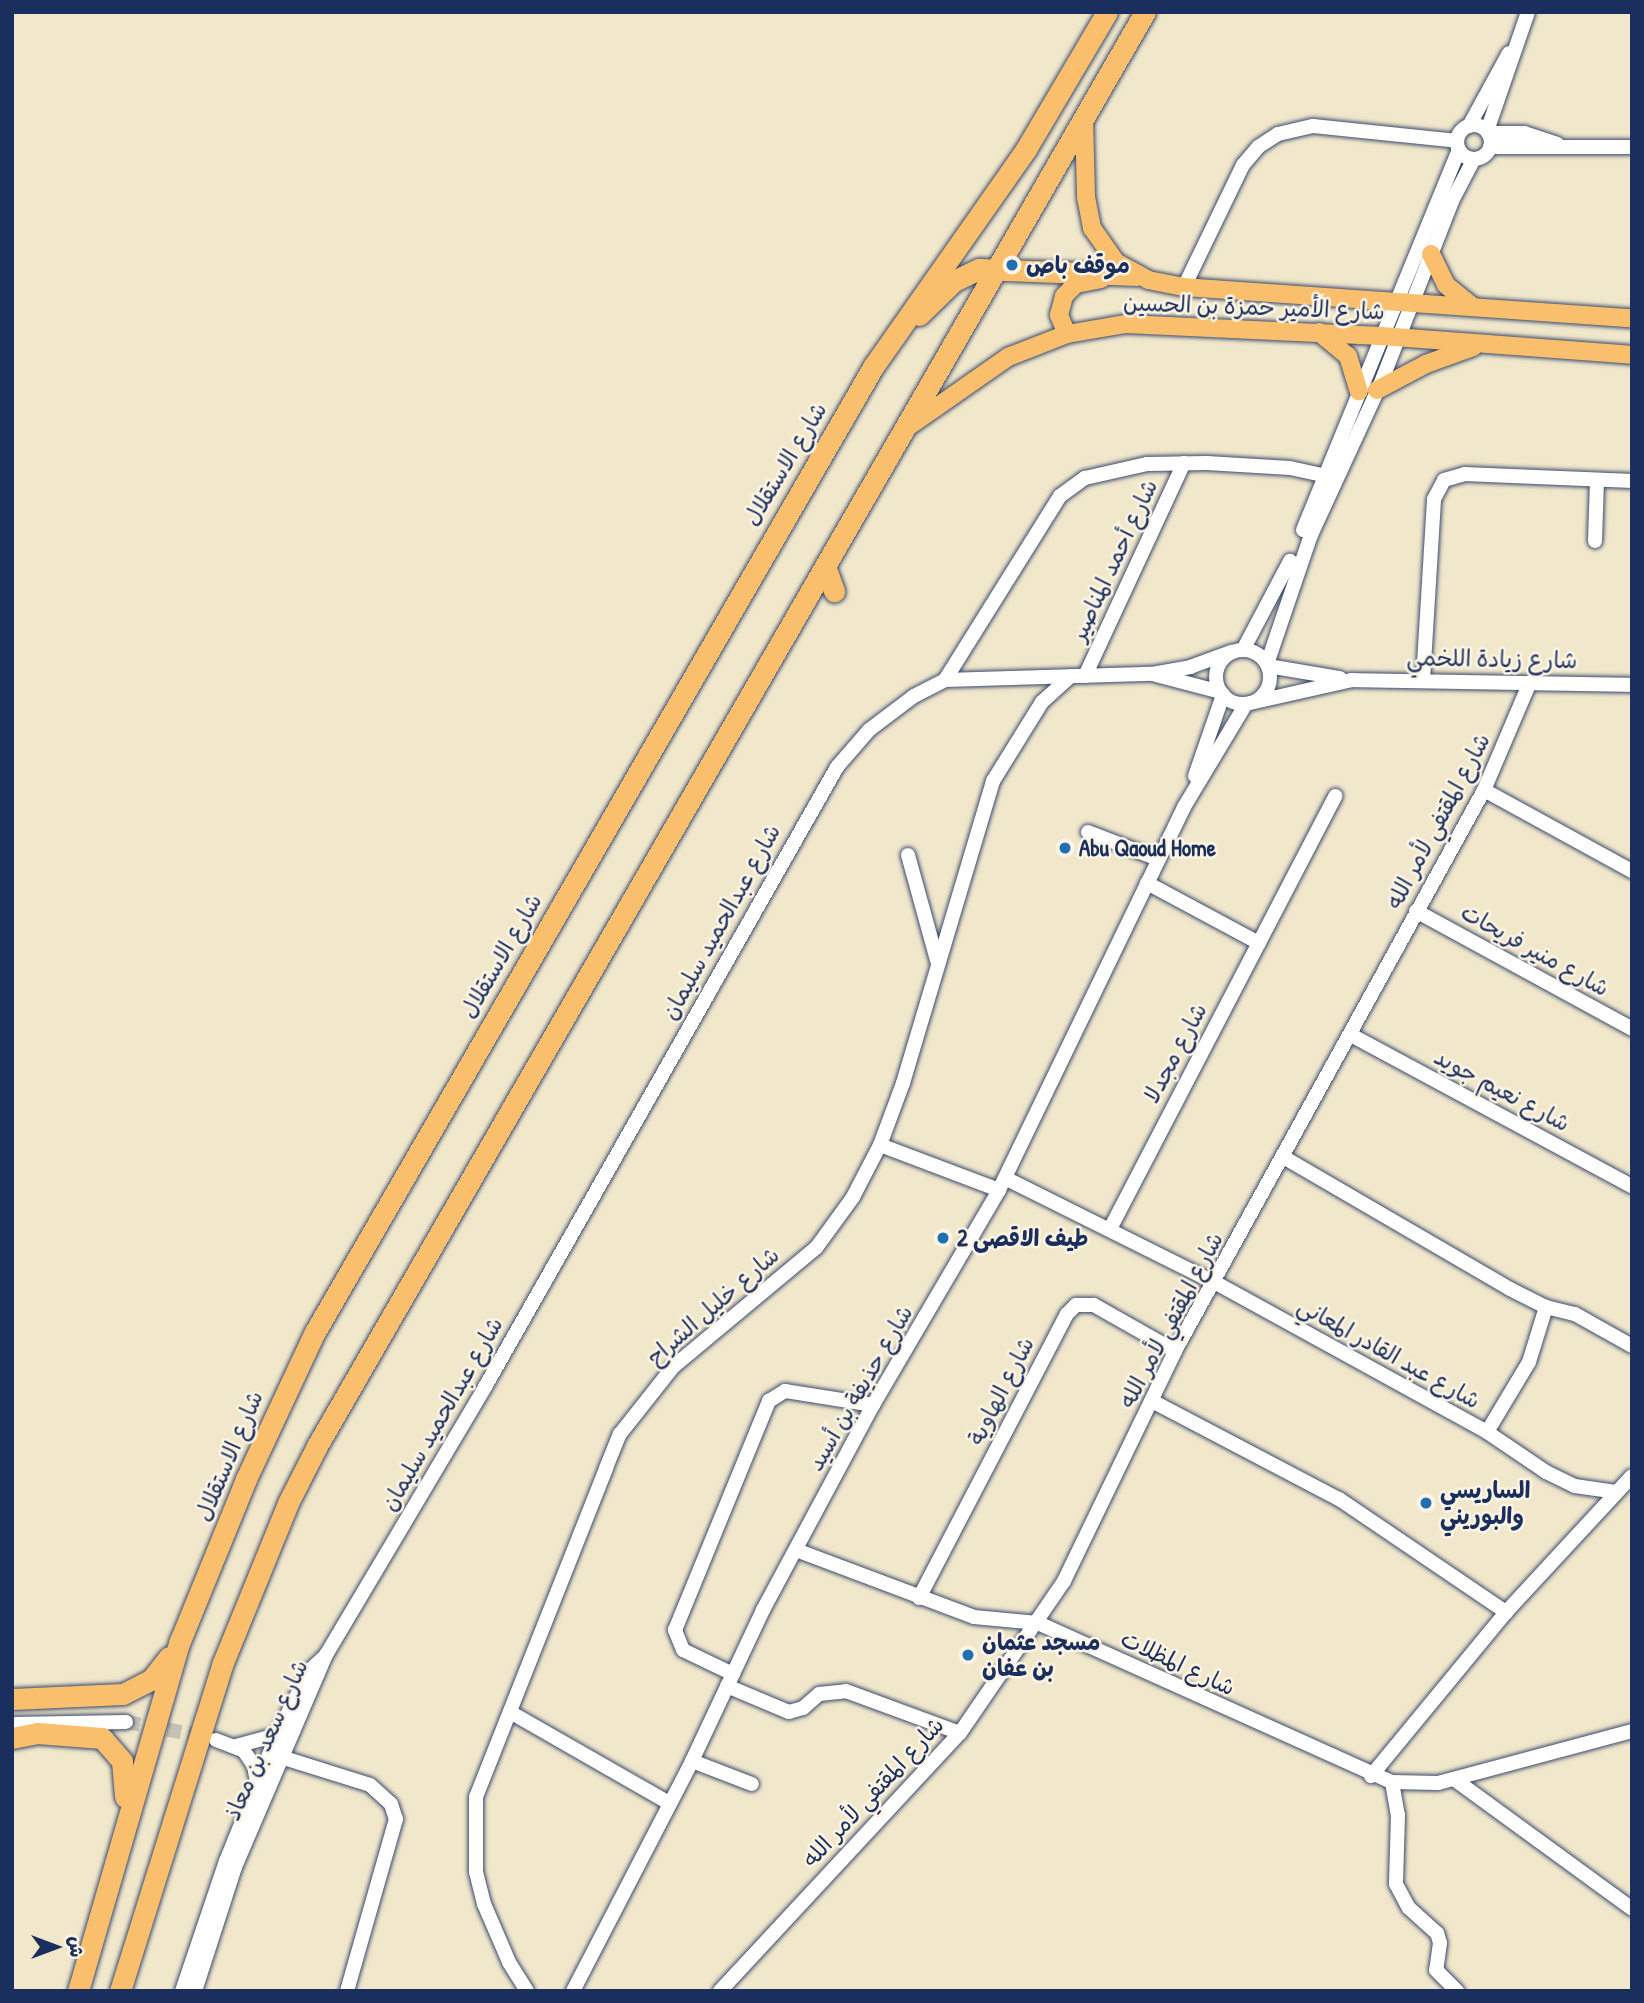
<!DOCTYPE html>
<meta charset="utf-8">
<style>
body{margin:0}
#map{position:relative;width:1644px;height:2003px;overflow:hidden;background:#f1e8cc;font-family:"Patrick Hand","Playpen Sans Arabic",sans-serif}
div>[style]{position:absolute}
.minor-tunnel>*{height:14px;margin-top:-7px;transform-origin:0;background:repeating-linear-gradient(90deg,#c6c3b6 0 14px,transparent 0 21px)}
.roads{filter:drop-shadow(0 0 2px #3b4b6e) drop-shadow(0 0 2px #3b4b6e)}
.minor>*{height:14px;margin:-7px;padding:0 7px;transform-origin:7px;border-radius:7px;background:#fff}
.minor>.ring{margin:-7px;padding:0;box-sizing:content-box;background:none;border:14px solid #fff;border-radius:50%}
.major>*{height:18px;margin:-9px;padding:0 9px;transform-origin:9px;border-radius:9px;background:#f9bf6c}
.highway>*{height:21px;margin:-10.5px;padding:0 10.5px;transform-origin:10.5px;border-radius:10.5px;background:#f9bf6c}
.dots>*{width:19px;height:19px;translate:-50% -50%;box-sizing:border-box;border:4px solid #fcf5e5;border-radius:50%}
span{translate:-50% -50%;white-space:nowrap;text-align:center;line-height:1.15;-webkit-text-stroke:5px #fcf5e5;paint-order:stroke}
.poi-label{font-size:23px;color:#1b2f5e;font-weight:700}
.left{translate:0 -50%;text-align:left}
.street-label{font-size:23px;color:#1b2f5e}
.frame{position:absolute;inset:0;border:14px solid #1b2f5e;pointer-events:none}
.north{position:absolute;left:21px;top:1912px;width:70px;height:70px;-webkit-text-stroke:5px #fcf5e5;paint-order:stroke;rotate:90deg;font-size:19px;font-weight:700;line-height:28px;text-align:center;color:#1b2f5e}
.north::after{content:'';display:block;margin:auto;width:24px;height:32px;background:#1b2f5e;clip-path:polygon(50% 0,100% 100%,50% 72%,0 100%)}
</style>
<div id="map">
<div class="minor-tunnel">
<div style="left:126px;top:1722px;width:83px;rotate:10.4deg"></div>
</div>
<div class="roads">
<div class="minor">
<div class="ring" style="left:1457px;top:125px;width:20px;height:20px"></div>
<div style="left:1469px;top:126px;width:83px;rotate:-61.3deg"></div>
<div style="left:1487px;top:131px;width:126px;rotate:-71deg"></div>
<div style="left:1488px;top:133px;width:36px"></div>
<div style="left:1524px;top:133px;width:35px;rotate:18deg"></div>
<div style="left:1490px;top:147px;width:142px"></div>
<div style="left:1184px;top:287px;width:136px;rotate:-64.2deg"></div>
<div style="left:1243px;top:165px;width:23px;rotate:-50deg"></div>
<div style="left:1258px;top:147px;width:24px;rotate:-33deg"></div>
<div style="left:1278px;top:134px;width:36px;rotate:-13deg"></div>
<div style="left:1313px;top:126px;width:145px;rotate:5.9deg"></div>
<div style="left:1303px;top:530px;width:411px;rotate:-67.7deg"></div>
<div style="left:1595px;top:541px;width:61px;rotate:-88.1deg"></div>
<div style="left:1243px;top:650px;width:101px;rotate:-62.2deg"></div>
<div class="ring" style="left:1216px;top:650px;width:40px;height:40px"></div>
<div style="left:1267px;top:664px;width:136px;rotate:-71.2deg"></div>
<div style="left:1311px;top:535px;width:165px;rotate:-65.3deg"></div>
<div style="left:1380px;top:385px;width:198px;rotate:-68.6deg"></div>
<div style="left:1452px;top:201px;width:47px;rotate:-62.4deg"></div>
<div style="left:1268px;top:666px;width:73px;rotate:9.5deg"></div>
<div style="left:1156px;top:675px;width:67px;rotate:14.7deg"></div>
<div style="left:1085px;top:676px;width:235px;rotate:-65.1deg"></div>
<div style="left:945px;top:680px;width:207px;rotate:-1.7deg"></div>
<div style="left:1152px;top:674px;width:39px;rotate:-10deg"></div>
<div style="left:1190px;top:667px;width:44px;rotate:-20.1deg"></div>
<div style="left:1423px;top:680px;width:181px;rotate:-86.5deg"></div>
<div style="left:1434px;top:499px;width:21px;rotate:-62deg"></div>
<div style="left:1444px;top:480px;width:22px;rotate:-16deg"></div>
<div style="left:1465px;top:474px;width:167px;rotate:2.4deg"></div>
<div style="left:1250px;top:703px;width:105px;rotate:-12.7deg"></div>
<div style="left:1352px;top:680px;width:280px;rotate:1deg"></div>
<div style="left:1195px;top:776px;width:86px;rotate:-70.9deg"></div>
<div style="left:1484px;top:790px;width:169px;rotate:28.7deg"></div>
<div style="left:1088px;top:832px;width:75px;rotate:21.1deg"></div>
<div style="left:908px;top:855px;width:109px;rotate:74.6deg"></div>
<div style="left:1147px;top:883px;width:127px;rotate:28.2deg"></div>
<div style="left:1416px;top:911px;width:246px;rotate:28.6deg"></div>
<div style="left:1351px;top:1035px;width:319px;rotate:28.3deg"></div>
<div style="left:880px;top:1145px;width:127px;rotate:20.7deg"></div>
<div style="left:1285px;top:1158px;width:260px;rotate:30.2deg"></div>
<div style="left:1510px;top:1289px;width:40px;rotate:26.6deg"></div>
<div style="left:1546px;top:1307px;width:30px;rotate:14deg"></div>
<div style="left:1575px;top:1314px;width:65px;rotate:29.3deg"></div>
<div style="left:1005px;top:1178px;width:236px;rotate:26.5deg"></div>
<div style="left:1216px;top:1283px;width:309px;rotate:28.8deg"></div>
<div style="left:1487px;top:1432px;width:71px;rotate:34.1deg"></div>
<div style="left:1546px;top:1472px;width:32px;rotate:26deg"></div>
<div style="left:1575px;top:1486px;width:41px;rotate:8.3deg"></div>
<div style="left:1111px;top:1227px;width:486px;rotate:-62.5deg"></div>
<div style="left:1152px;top:1401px;width:211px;rotate:27.7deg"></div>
<div style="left:1339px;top:1499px;width:202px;rotate:34.1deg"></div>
<div style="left:1487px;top:1432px;width:82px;rotate:-59deg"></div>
<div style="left:1529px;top:1362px;width:58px;rotate:-72.8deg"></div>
<div style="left:796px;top:1550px;width:190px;rotate:20.6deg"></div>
<div style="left:974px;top:1617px;width:64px;rotate:5.4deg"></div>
<div style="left:1038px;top:1623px;width:388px;rotate:24.2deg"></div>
<div style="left:1392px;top:1782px;width:46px;rotate:1.2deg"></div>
<div style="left:1438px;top:1783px;width:201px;rotate:-15deg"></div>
<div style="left:919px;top:1598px;width:320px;rotate:-62.5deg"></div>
<div style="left:1067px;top:1314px;width:13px;rotate:-45deg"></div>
<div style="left:1076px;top:1305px;width:18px"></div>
<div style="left:1094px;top:1305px;width:93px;rotate:29.6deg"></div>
<div style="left:733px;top:1674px;width:55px;rotate:-154.4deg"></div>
<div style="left:683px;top:1650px;width:22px;rotate:-112deg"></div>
<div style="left:675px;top:1630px;width:248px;rotate:-67.7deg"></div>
<div style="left:769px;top:1401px;width:19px;rotate:-32deg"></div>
<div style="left:785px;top:1391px;width:89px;rotate:9deg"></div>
<div style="left:727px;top:1686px;width:67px;rotate:22.8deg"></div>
<div style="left:789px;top:1712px;width:15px;rotate:-16deg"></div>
<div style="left:803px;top:1708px;width:21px;rotate:-41deg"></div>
<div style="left:819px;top:1694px;width:27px;rotate:-6deg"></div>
<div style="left:846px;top:1691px;width:121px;rotate:20.2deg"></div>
<div style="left:510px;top:1712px;width:183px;rotate:29.8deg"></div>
<div style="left:12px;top:1724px;width:114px;rotate:-1deg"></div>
<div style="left:216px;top:1740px;width:30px;rotate:21deg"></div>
<div style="left:244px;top:1751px;width:18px;rotate:56deg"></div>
<div style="left:254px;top:1766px;width:16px;rotate:79deg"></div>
<div style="left:236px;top:1746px;width:42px;rotate:-15deg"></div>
<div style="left:284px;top:1758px;width:90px;rotate:17.4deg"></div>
<div style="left:370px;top:1785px;width:28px;rotate:42deg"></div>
<div style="left:391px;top:1804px;width:16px;rotate:72deg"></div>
<div style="left:396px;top:1819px;width:179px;rotate:105.9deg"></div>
<div style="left:692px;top:1761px;width:64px;rotate:21deg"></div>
<div style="left:1371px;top:1776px;width:212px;rotate:-50.5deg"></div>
<div style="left:1506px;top:1612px;width:185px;rotate:-47.2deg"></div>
<div style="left:1454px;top:1779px;width:220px;rotate:36.1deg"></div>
<div style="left:1392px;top:1782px;width:34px;rotate:80deg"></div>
<div style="left:1398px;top:1815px;width:69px;rotate:91.7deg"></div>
<div style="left:1396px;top:1884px;width:27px;rotate:62deg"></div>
<div style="left:1409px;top:1908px;width:38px;rotate:42deg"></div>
<div style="left:1437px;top:1933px;width:10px;rotate:73deg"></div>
<div style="left:1440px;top:1943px;width:27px;rotate:98deg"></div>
<div style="left:1436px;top:1970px;width:30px;rotate:45deg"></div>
<div style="left:182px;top:1991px;width:137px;rotate:-71.3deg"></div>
<div style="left:226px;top:1861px;width:136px;rotate:-68deg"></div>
<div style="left:277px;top:1735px;width:72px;rotate:-63.4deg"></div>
<div style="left:309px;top:1671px;width:23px;rotate:-43deg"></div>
<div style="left:195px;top:1991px;width:130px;rotate:-72.1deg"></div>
<div style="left:235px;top:1867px;width:231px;rotate:-66.8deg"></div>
<div style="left:326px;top:1655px;width:312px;rotate:-59.3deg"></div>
<div style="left:485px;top:1387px;width:713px;rotate:-60.41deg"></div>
<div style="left:837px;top:767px;width:49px;rotate:-49.1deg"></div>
<div style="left:869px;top:730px;width:56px;rotate:-37.1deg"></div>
<div style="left:914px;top:696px;width:35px;rotate:-27deg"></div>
<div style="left:945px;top:680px;width:217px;rotate:-58deg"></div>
<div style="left:1060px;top:496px;width:31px;rotate:-36deg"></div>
<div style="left:1085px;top:478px;width:64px;rotate:-12.7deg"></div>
<div style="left:1147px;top:464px;width:60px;rotate:-1deg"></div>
<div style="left:1207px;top:463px;width:83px;rotate:3.4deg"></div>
<div style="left:1290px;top:468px;width:47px;rotate:12.3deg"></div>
<div style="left:527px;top:1991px;width:34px;rotate:-122deg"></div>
<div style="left:509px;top:1962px;width:63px;rotate:-113.3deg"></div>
<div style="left:484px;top:1904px;width:33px;rotate:-104deg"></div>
<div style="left:476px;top:1872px;width:75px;rotate:-90deg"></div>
<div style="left:476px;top:1797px;width:354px;rotate:-68.4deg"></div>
<div style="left:606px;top:1468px;width:37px;rotate:-68deg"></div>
<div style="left:620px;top:1434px;width:85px;rotate:-51.7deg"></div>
<div style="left:673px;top:1367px;width:186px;rotate:-39.8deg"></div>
<div style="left:816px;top:1248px;width:63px;rotate:-54deg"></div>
<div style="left:853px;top:1197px;width:59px;rotate:-62.6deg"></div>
<div style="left:880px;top:1145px;width:66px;rotate:-69.6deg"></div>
<div style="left:903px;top:1083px;width:315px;rotate:-73.4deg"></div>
<div style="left:993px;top:781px;width:93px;rotate:-58.2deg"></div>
<div style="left:1042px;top:702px;width:39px;rotate:-42deg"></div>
<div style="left:573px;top:1991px;width:259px;rotate:-62.6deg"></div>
<div style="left:692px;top:1761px;width:167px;rotate:-64.8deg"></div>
<div style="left:763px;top:1610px;width:233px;rotate:-61.8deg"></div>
<div style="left:873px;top:1405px;width:249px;rotate:-59.6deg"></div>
<div style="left:999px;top:1190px;width:425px;rotate:-64.2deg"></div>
<div style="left:1184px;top:807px;width:120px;rotate:-59deg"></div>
<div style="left:720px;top:1991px;width:352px;rotate:-47.1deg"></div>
<div style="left:960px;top:1733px;width:184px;rotate:-55.6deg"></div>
<div style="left:1064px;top:1581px;width:255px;rotate:-64.2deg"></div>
<div style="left:1175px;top:1351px;width:640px;rotate:-61.15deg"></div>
<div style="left:1484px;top:790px;width:117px;rotate:-66.9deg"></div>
</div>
<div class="major">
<div style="left:1084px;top:118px;width:79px;rotate:88.5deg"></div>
<div style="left:1086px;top:197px;width:32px;rotate:79deg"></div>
<div style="left:1092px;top:228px;width:42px;rotate:54.8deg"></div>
<div style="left:1116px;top:262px;width:37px;rotate:29deg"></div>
<div style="left:1148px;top:280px;width:37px;rotate:11deg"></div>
<div style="left:1184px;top:287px;width:449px;rotate:4deg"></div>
<div style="left:1431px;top:254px;width:34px;rotate:64deg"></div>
<div style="left:1446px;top:285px;width:33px;rotate:39deg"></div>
<div style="left:1319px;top:332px;width:38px;rotate:40deg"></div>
<div style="left:1348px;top:356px;width:37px;rotate:73deg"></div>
<div style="left:1067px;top:334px;width:21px;rotate:-113deg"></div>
<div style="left:1059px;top:315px;width:20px;rotate:-75deg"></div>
<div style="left:1064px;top:296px;width:17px;rotate:-45deg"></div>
<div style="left:1076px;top:284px;width:26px;rotate:-11deg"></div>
<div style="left:1377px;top:390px;width:55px;rotate:-28deg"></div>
<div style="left:1426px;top:364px;width:50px;rotate:-19.9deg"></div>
<div style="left:908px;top:427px;width:122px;rotate:-35deg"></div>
<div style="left:1008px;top:357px;width:63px;rotate:-21.3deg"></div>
<div style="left:1067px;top:334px;width:60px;rotate:-9.6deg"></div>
<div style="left:1126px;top:324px;width:255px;rotate:2.7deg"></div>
<div style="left:1381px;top:336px;width:252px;rotate:4.3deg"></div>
</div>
<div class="highway">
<div style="left:919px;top:315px;width:49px;rotate:-44.2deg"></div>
<div style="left:954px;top:281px;width:28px;rotate:-26deg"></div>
<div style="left:979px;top:269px;width:158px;rotate:2.2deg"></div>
<div style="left:825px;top:566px;width:27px;rotate:70deg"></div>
<div style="left:12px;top:1699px;width:111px;rotate:-2.6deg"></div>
<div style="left:123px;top:1694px;width:31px;rotate:-27deg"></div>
<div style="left:151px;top:1680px;width:29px;rotate:-52deg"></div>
<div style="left:12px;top:1738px;width:25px;rotate:-11deg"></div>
<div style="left:37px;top:1733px;width:65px;rotate:4.4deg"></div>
<div style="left:102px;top:1738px;width:30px;rotate:49deg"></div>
<div style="left:122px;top:1761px;width:36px;rotate:85deg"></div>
<div style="left:78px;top:1991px;width:365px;rotate:-73.8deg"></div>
<div style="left:180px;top:1641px;width:175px;rotate:-67.8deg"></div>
<div style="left:246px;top:1479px;width:162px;rotate:-64.9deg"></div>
<div style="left:315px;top:1332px;width:1115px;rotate:-59.96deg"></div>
<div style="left:873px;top:367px;width:266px;rotate:-54.9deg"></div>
<div style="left:1026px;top:149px;width:159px;rotate:-59.4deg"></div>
<div style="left:120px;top:1991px;width:342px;rotate:-72.6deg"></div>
<div style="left:222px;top:1665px;width:175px;rotate:-67.8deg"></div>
<div style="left:288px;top:1503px;width:64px;rotate:-63deg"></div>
<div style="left:317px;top:1446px;width:1656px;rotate:-60deg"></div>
</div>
</div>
<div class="dots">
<div style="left:1012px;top:265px;background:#1f6fb2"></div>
<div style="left:1065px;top:848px;background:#1f6fb2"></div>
<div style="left:943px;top:1238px;background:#1f6fb2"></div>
<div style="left:1426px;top:1503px;background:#1f6fb2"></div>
<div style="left:968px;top:1655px;background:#1f6fb2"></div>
</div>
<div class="poi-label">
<span class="left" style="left:1026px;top:265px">موقف باص</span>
<span class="left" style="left:1079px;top:848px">Abu Qaoud Home</span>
<span class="left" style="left:957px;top:1238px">طيف الاقصى 2</span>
<span class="left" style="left:1440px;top:1503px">الساريسي<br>والبوريني</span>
<span class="left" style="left:982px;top:1655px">مسجد عثمان<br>بن عفان</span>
</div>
<div class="street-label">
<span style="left:1254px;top:307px;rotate:2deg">شارع الأمير حمزة بن الحسين</span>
<span style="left:785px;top:464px;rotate:-59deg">شارع الاستقلال</span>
<span style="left:1114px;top:560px;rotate:-65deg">شارع أحمد المناصير</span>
<span style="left:1492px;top:659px;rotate:1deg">شارع زيادة اللخمي</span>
<span style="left:1438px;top:821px;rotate:-62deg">شارع المقتفي لأمر الله</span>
<span style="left:721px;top:922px;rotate:-61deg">شارع عبدالحميد سليمان</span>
<span style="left:1535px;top:950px;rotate:29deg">شارع منير فريحات</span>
<span style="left:501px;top:956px;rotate:-60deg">شارع الاستقلال</span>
<span style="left:1175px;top:1053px;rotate:-62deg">شارع مجدلا</span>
<span style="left:1502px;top:1090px;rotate:28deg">شارع نعيم جويد</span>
<span style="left:713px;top:1306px;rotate:-41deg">شارع خليل الشراح</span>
<span style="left:1171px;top:1320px;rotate:-62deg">شارع المقتفي لأمر الله</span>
<span style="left:1389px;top:1353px;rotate:29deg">شارع عبد القادر المعاني</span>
<span style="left:860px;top:1388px;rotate:-60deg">شارع حذيفة بن أسيد</span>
<span style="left:1001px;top:1391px;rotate:-63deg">شارع الهاوية</span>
<span style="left:442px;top:1414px;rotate:-60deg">شارع عبدالحميد سليمان</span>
<span style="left:229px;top:1456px;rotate:-67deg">شارع الاستقلال</span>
<span style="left:1178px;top:1663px;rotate:25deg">شارع المظلات</span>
<span style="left:266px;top:1740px;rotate:-66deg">شارع سعد بن معاذ</span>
<span style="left:873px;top:1792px;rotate:-47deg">شارع المقتفي لأمر الله</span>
</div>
<div class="frame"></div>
<div class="north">ش</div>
</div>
